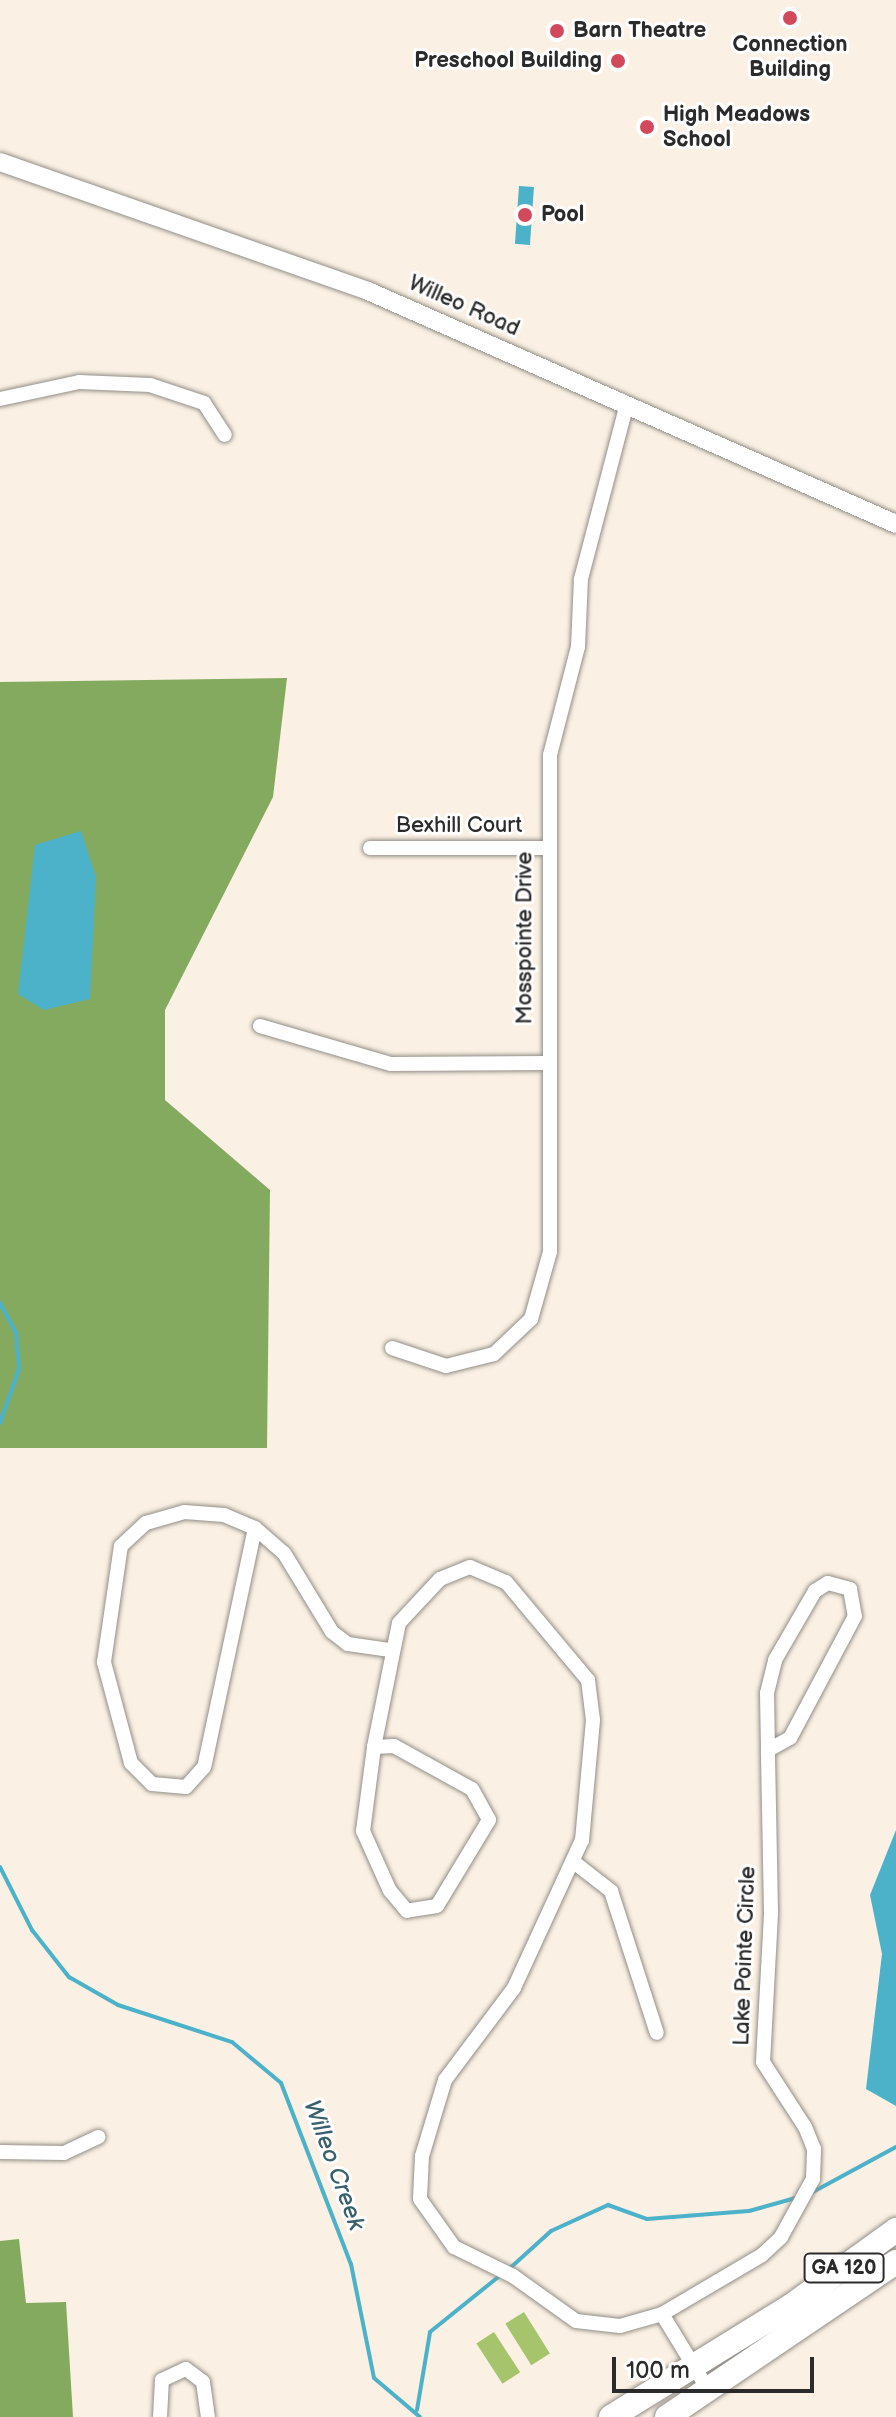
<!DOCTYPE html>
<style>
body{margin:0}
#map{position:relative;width:896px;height:2417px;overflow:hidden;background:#faf0e3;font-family:"Balsamiq Sans",sans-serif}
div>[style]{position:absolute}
.green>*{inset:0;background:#a6c46b;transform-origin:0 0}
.forest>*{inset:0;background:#84aa5f}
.water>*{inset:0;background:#4bb2ca;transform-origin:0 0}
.stream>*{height:4px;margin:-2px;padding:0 2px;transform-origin:2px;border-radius:2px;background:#4bb2ca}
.roads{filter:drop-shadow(0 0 2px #928e87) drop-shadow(0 0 2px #928e87)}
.minor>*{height:14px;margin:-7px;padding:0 7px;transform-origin:7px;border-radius:7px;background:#fff}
.tertiary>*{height:18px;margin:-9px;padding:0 9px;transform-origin:9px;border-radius:9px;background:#fff}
.trunk>*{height:24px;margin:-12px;padding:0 12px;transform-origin:12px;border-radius:12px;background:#fff}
.dots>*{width:22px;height:22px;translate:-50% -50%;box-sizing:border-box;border:4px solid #fff;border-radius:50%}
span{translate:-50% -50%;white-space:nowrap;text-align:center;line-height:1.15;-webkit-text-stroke:6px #fff;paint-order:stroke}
.shield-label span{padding:2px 6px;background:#fff;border:2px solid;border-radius:6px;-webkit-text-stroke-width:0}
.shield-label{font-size:20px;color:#2b2b2b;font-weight:700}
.poi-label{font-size:22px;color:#2b2b2b;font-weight:700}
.left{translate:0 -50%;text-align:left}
.right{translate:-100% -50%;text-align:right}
.street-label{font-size:22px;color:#2b2b2b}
.water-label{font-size:24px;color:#38616b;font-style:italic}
.scale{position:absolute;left:612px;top:2357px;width:202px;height:36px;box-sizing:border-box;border:4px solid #2b2b2b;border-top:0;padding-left:10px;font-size:24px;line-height:28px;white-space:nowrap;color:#2b2b2b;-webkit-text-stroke:6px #fff;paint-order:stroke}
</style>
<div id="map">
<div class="green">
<div style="left:524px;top:2312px;width:49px;height:22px;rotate:58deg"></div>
<div style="left:494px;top:2332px;width:48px;height:21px;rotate:57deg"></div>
</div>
<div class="forest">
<div style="clip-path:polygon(287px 678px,273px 797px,165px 1010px,165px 1100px,270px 1190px,267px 1448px,0 1448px,0 682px)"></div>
<div style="clip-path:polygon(19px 2239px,26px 2303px,66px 2302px,73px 2417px,0 2417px,0 2241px)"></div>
</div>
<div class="water">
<div style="left:519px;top:186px;width:15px;height:58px;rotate:4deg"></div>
<div style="clip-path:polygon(81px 831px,96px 877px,90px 999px,44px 1010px,18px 994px,35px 845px)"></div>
<div style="clip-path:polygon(896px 1830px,896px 2106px,866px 2089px,882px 1954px,870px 1895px)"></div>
</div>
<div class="stream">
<div style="left:0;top:1303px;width:34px;rotate:62deg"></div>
<div style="left:16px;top:1333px;width:36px;rotate:85deg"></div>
<div style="left:19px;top:1369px;width:57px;rotate:109.4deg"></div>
<div style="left:0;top:1867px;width:71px;rotate:63.1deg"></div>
<div style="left:32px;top:1930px;width:60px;rotate:51.8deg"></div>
<div style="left:69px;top:1977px;width:56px;rotate:29.7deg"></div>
<div style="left:118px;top:2005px;width:120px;rotate:18deg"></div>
<div style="left:232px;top:2042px;width:64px;rotate:39.9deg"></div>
<div style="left:281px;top:2083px;width:194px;rotate:68.9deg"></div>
<div style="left:351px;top:2264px;width:116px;rotate:78.6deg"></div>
<div style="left:374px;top:2378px;width:60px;rotate:40.3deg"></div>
<div style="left:811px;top:2193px;width:97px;rotate:-28.4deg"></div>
<div style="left:509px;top:2269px;width:57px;rotate:-42.1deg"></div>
<div style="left:551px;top:2231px;width:63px;rotate:-24.5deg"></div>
<div style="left:608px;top:2205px;width:41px;rotate:19.7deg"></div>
<div style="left:647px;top:2219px;width:102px;rotate:-4.5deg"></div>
<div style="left:749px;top:2211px;width:52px;rotate:-15.6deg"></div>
<div style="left:417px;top:2410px;width:79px;rotate:-80.5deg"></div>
<div style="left:430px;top:2332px;width:92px;rotate:-38.9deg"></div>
</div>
<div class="roads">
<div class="minor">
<div style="left:0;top:399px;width:81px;rotate:-12.1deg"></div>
<div style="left:79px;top:382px;width:71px;rotate:2.4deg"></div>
<div style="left:150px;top:385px;width:57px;rotate:18.4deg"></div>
<div style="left:204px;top:403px;width:38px;rotate:57deg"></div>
<div style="left:370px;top:848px;width:178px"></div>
<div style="left:260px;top:1026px;width:136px;rotate:16.2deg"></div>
<div style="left:391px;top:1064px;width:155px;rotate:-0.4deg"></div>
<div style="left:392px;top:1348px;width:57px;rotate:18.4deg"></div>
<div style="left:446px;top:1366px;width:49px;rotate:-14deg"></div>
<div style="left:494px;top:1354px;width:51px;rotate:-43.4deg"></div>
<div style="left:531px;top:1319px;width:70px;rotate:-74.2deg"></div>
<div style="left:550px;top:1252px;width:497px;rotate:-90deg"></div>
<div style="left:550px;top:755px;width:112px;rotate:-75.5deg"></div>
<div style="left:578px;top:647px;width:68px;rotate:-87.5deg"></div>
<div style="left:581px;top:579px;width:178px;rotate:-75.3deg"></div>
<div style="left:184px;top:1512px;width:40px;rotate:4.3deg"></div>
<div style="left:224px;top:1515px;width:34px;rotate:23deg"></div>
<div style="left:255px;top:1528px;width:244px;rotate:102deg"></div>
<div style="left:204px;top:1767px;width:27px;rotate:132deg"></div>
<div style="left:186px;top:1787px;width:34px;rotate:-175deg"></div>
<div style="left:152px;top:1784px;width:30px;rotate:-135deg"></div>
<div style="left:131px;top:1763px;width:105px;rotate:-105deg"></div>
<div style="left:104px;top:1662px;width:117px;rotate:-81.7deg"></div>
<div style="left:121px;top:1546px;width:34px;rotate:-43deg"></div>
<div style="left:146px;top:1523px;width:40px;rotate:-16deg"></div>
<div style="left:255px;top:1528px;width:38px;rotate:41deg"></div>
<div style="left:284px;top:1553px;width:92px;rotate:58.7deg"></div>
<div style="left:332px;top:1632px;width:20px;rotate:37deg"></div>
<div style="left:348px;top:1644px;width:41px;rotate:8.3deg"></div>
<div style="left:828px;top:1583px;width:23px;rotate:15deg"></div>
<div style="left:850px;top:1589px;width:27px;rotate:80deg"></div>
<div style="left:855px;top:1616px;width:138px;rotate:118deg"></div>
<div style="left:790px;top:1738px;width:25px;rotate:151deg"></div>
<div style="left:768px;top:1750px;width:57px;rotate:-91deg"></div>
<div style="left:767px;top:1693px;width:34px;rotate:-76deg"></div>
<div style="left:775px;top:1660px;width:80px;rotate:-59.9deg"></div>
<div style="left:815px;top:1591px;width:15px;rotate:-32deg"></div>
<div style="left:394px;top:1746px;width:89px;rotate:28.9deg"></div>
<div style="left:472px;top:1789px;width:35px;rotate:61deg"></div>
<div style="left:489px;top:1820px;width:100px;rotate:121.2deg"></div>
<div style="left:437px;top:1906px;width:30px;rotate:171deg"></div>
<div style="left:407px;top:1911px;width:26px;rotate:-130deg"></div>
<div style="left:390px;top:1891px;width:66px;rotate:-114.2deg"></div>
<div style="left:363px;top:1831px;width:85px;rotate:-82.5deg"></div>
<div style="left:374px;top:1747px;width:20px;rotate:-3deg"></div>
<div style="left:374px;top:1747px;width:126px;rotate:-78.6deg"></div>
<div style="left:399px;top:1623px;width:60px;rotate:-47deg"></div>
<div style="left:440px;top:1579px;width:32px;rotate:-22deg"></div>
<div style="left:470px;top:1567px;width:39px;rotate:23deg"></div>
<div style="left:506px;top:1582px;width:128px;rotate:50.1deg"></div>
<div style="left:588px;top:1680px;width:40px;rotate:82.9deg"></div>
<div style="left:593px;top:1720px;width:121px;rotate:95.2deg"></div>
<div style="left:582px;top:1840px;width:163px;rotate:114.7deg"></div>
<div style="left:514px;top:1988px;width:115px;rotate:126.9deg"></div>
<div style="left:445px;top:2080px;width:79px;rotate:106.8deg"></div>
<div style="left:422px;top:2156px;width:43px;rotate:92.7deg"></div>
<div style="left:420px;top:2199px;width:59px;rotate:54.7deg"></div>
<div style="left:454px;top:2247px;width:66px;rotate:26.2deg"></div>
<div style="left:513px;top:2276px;width:77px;rotate:35.5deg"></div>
<div style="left:576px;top:2321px;width:44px;rotate:6.5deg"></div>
<div style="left:620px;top:2326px;width:44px;rotate:-15.9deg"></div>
<div style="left:662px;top:2314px;width:90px;rotate:58.6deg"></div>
<div style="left:575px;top:1863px;width:46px;rotate:37.9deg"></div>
<div style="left:611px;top:1891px;width:149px;rotate:72.1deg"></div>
<div style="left:0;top:2152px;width:64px;rotate:0.9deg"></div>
<div style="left:64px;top:2153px;width:38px;rotate:-25deg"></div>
<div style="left:662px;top:2314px;width:116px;rotate:-30.5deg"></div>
<div style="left:762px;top:2255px;width:26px;rotate:-43deg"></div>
<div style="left:781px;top:2237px;width:66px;rotate:-61.1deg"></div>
<div style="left:813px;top:2179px;width:30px;rotate:-88deg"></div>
<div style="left:814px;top:2149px;width:24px;rotate:-112deg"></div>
<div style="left:805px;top:2127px;width:77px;rotate:-122.9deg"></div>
<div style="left:763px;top:2062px;width:150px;rotate:-86.9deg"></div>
<div style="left:771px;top:1912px;width:162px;rotate:-91.1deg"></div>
<div style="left:160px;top:2417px;width:37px;rotate:-87deg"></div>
<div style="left:162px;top:2380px;width:26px;rotate:-25deg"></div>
<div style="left:186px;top:2369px;width:21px;rotate:37deg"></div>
<div style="left:203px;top:2382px;width:35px;rotate:82deg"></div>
</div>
<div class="tertiary">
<div style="left:0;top:162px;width:390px;rotate:19.3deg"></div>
<div style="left:368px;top:291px;width:577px;rotate:23.81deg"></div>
</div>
<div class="trunk">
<div style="left:611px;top:2417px;width:211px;rotate:-31.7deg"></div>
<div style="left:791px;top:2306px;width:130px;rotate:-35.9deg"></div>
<div style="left:667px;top:2417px;width:277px;rotate:-34.1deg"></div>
</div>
</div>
<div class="dots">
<div style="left:790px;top:18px;background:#d1495b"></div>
<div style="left:557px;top:31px;background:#d1495b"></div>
<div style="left:618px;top:61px;background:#d1495b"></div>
<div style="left:647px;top:127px;background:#d1495b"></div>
<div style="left:525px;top:215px;background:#d1495b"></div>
</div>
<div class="shield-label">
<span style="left:844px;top:2268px">GA 120</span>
</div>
<div class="poi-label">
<span class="left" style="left:573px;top:31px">Barn Theatre</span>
<span style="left:790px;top:57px">Connection<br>Building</span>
<span class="right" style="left:602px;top:61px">Preschool Building</span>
<span class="left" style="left:663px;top:127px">High Meadows<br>School</span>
<span class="left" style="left:541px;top:215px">Pool</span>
</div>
<div class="street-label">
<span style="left:464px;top:306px;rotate:24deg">Willeo Road</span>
<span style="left:459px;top:826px">Bexhill Court</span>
<span style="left:525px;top:938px;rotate:-90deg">Mosspointe Drive</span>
<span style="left:745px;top:1956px;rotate:-88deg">Lake Pointe Circle</span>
</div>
<div class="water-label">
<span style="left:334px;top:2165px;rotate:70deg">Willeo Creek</span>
</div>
<div class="scale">100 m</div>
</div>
